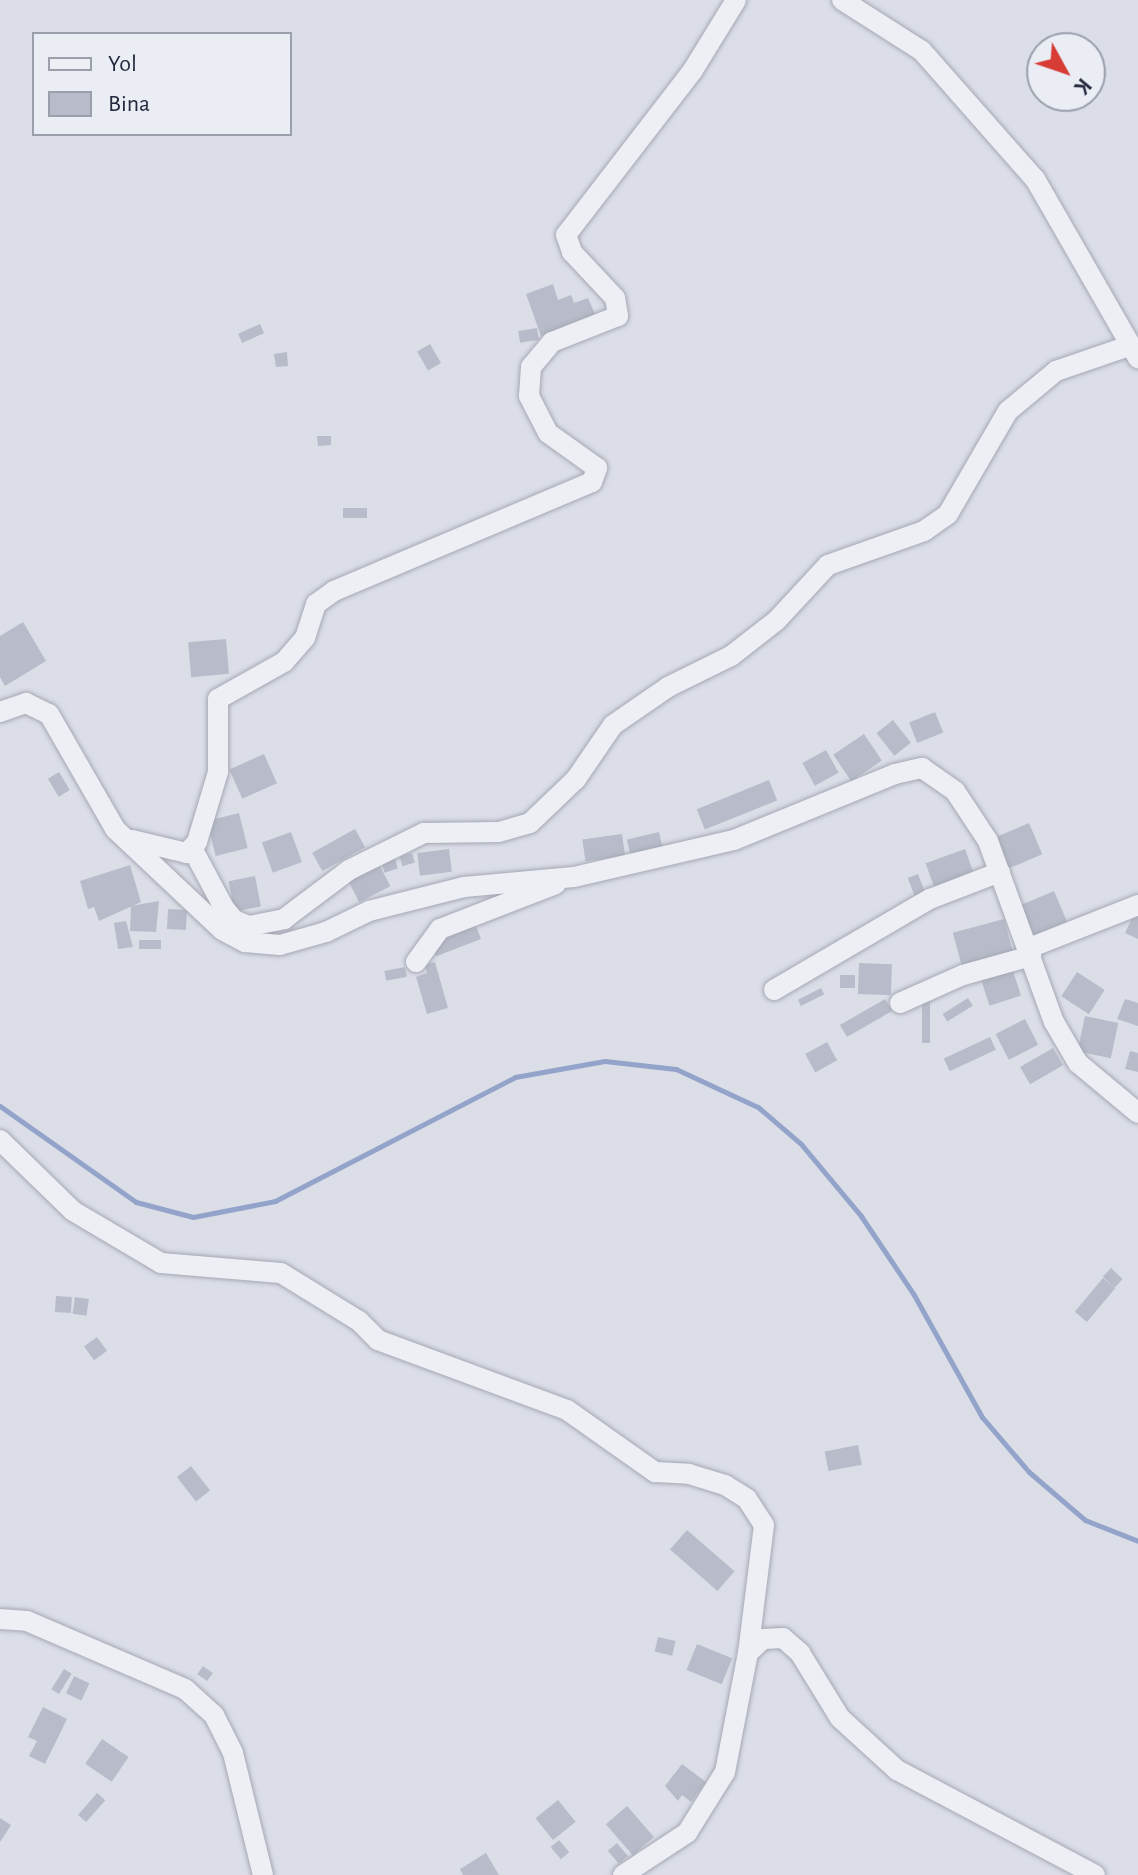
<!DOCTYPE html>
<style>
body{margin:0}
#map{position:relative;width:1138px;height:1875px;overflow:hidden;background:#dbdee7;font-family:"Alegreya Sans",sans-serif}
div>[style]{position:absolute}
.stream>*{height:5px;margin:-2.5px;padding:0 2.5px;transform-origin:2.5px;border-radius:2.5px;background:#93a3ca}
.building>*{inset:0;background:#b8bcca;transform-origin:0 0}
.roads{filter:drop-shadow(0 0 2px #a4a8b4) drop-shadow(0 0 2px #a4a8b4)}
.minor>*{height:20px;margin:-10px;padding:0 10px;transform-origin:10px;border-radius:10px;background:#eeeff5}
span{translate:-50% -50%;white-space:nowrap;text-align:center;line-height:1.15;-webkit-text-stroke:8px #ebedf5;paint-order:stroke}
.legend{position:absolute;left:32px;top:32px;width:260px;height:104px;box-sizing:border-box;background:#ebedf5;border:2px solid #9b9fac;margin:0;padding:10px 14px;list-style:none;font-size:24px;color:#24293e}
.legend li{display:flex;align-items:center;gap:16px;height:40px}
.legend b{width:40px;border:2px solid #9b9fac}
.north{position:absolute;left:1026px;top:32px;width:80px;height:80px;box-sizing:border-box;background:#ebedf5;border:2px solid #9b9fac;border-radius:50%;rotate:130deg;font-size:22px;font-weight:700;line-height:32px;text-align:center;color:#24293e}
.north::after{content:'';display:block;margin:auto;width:28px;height:36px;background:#d73c35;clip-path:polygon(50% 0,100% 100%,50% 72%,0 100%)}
</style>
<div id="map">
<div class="stream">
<div style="left:0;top:1106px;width:166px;rotate:35.2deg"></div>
<div style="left:136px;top:1202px;width:59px;rotate:14.7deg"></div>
<div style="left:193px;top:1217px;width:84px;rotate:-11deg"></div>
<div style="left:275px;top:1201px;width:270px;rotate:-27.3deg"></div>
<div style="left:515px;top:1077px;width:91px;rotate:-10.1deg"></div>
<div style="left:605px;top:1061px;width:71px;rotate:6.4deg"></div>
<div style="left:676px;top:1069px;width:90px;rotate:24.9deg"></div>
<div style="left:758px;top:1107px;width:57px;rotate:40.7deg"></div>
<div style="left:801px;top:1144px;width:94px;rotate:50.2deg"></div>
<div style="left:861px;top:1216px;width:95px;rotate:56.1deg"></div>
<div style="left:914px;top:1295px;width:140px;rotate:60.9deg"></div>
<div style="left:982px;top:1417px;width:72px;rotate:49.5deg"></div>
<div style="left:1029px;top:1472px;width:74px;rotate:40.6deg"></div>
<div style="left:1085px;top:1520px;width:57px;rotate:21.6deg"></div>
</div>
<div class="building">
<div style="clip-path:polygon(553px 284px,558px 300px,571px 295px,574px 303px,588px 298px,595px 314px,541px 336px,526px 294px)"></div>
<div style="left:260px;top:324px;width:10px;height:24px;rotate:66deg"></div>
<div style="left:537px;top:328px;width:12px;height:19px;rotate:81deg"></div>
<div style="left:430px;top:344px;width:22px;height:15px;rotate:60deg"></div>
<div style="clip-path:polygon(287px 352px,288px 366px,276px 367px,274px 354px)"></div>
<div style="clip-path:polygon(317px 436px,331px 436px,331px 445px,318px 446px)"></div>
<div style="left:367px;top:508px;width:10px;height:24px;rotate:90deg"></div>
<div style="clip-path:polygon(23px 622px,46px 661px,5px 686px,0 677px,0 636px)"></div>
<div style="left:226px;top:639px;width:35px;height:38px;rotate:85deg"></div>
<div style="left:935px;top:712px;width:22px;height:28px;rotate:68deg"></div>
<div style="left:893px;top:720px;width:29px;height:21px;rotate:52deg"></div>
<div style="left:864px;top:734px;width:32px;height:37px;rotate:56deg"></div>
<div style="left:826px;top:750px;width:26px;height:27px;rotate:61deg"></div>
<div style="left:264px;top:754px;width:32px;height:38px;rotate:66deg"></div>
<div style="left:59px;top:772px;width:21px;height:13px;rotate:59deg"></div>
<div style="left:769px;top:780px;width:22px;height:78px;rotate:68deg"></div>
<div style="left:239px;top:813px;width:36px;height:33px;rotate:76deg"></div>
<div style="left:1029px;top:823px;width:34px;height:39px;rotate:67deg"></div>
<div style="left:355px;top:829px;width:21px;height:49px;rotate:61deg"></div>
<div style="left:291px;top:832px;width:32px;height:31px;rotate:70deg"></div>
<div style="left:659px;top:832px;width:17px;height:33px;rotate:77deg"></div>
<div style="left:622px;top:834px;width:22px;height:40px;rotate:82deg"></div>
<div style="left:449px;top:849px;width:23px;height:32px;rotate:83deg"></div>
<div style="left:965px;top:849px;width:30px;height:42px;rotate:70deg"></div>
<div style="left:412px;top:853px;width:10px;height:13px;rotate:73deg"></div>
<div style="left:395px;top:859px;width:10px;height:14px;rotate:73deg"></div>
<div style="left:379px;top:864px;width:25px;height:35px;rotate:63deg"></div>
<div style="clip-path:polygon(130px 865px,141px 902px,99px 921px,94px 907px,88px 909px,80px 881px)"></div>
<div style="left:918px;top:874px;width:22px;height:11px;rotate:69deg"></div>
<div style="left:255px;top:876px;width:31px;height:27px;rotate:79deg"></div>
<div style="left:1054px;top:891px;width:34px;height:39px;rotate:67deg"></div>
<div style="clip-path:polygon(159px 901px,156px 932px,130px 931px,131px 906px)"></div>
<div style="clip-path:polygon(1138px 906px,1138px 939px,1125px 933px)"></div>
<div style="left:168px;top:909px;width:19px;height:20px;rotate:3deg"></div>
<div style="left:1004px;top:919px;width:35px;height:53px;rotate:75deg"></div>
<div style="clip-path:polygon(126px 921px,133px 947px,118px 949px,114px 923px)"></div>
<div style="left:476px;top:926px;width:14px;height:48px;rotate:69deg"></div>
<div style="left:139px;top:940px;width:22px;height:9px"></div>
<div style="clip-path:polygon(435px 962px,448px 1008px,427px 1014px,416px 977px,427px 973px,425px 965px)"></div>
<div style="left:859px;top:963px;width:33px;height:31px;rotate:2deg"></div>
<div style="left:405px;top:967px;width:10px;height:21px;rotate:79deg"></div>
<div style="left:1012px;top:968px;width:29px;height:33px;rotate:72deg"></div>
<div style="left:1077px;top:972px;width:33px;height:29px;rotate:33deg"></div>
<div style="left:840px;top:975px;width:15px;height:13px"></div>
<div style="left:821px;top:988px;width:7px;height:26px;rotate:63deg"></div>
<div style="left:968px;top:998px;width:9px;height:30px;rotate:58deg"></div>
<div style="left:885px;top:999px;width:14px;height:52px;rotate:60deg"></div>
<div style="clip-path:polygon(1125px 999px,1138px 1003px,1138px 1026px,1117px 1019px)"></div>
<div style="left:922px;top:1001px;width:8px;height:42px"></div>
<div style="left:1085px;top:1016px;width:34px;height:36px;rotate:12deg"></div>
<div style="left:1025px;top:1019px;width:29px;height:33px;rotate:63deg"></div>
<div style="left:990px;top:1037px;width:14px;height:51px;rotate:65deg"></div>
<div style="left:827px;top:1042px;width:21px;height:25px;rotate:61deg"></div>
<div style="left:1053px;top:1048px;width:20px;height:38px;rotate:60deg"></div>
<div style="clip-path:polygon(1130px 1051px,1138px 1053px,1138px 1072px,1125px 1069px)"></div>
<div style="left:1111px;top:1268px;width:16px;height:12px;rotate:43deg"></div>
<div style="left:1103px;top:1278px;width:16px;height:44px;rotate:40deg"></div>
<div style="left:56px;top:1296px;width:16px;height:16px;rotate:4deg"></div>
<div style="left:75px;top:1297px;width:14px;height:17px;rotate:8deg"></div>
<div style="left:97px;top:1337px;width:17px;height:16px;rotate:54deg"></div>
<div style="left:858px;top:1445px;width:20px;height:34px;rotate:79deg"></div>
<div style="left:191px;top:1466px;width:31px;height:18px;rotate:52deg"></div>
<div style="left:687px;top:1530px;width:63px;height:26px;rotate:41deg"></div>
<div style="left:658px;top:1637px;width:18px;height:15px;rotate:13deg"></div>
<div style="left:697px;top:1644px;width:38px;height:28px;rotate:22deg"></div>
<div style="left:203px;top:1666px;width:12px;height:10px;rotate:35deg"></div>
<div style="left:64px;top:1669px;width:9px;height:24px;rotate:32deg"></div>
<div style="left:74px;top:1676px;width:17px;height:19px;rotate:25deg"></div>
<div style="clip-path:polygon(43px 1707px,67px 1719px,45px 1764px,29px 1756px,37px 1741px,28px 1737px)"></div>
<div style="left:102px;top:1739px;width:32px;height:30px;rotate:34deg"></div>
<div style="clip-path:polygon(682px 1764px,706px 1782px,691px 1802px,682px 1795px,678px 1801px,665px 1786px)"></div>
<div style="left:97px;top:1793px;width:11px;height:29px;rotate:41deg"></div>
<div style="left:558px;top:1800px;width:28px;height:29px;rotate:51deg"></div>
<div style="left:627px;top:1806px;width:41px;height:28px;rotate:49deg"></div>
<div style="clip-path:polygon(0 1818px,11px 1825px,0 1842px)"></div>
<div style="left:559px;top:1840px;width:16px;height:11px;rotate:50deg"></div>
<div style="left:617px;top:1843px;width:17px;height:12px;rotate:50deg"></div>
<div style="clip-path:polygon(486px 1853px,499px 1875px,463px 1875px,460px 1869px)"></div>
</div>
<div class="roads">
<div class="minor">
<div style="left:842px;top:0;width:95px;rotate:32.5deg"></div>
<div style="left:922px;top:51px;width:171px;rotate:48.6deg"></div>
<div style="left:1035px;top:179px;width:207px;rotate:60.1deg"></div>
<div style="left:0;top:712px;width:28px;rotate:-19deg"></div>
<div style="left:26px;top:703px;width:25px;rotate:26deg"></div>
<div style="left:49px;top:714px;width:133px;rotate:60.1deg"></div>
<div style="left:115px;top:829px;width:147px;rotate:43.3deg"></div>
<div style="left:222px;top:930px;width:26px;rotate:28deg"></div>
<div style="left:245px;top:942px;width:35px;rotate:5deg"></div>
<div style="left:280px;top:945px;width:48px;rotate:-15.8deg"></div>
<div style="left:326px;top:932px;width:48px;rotate:-26deg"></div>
<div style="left:369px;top:911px;width:98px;rotate:-14.2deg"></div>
<div style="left:464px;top:887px;width:110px;rotate:-5.2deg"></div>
<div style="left:574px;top:877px;width:164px;rotate:-13deg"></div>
<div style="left:734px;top:840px;width:174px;rotate:-22.3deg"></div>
<div style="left:895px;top:774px;width:28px;rotate:-13deg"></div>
<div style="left:922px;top:768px;width:40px;rotate:34.9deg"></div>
<div style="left:955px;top:791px;width:60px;rotate:56.6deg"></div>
<div style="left:988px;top:841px;width:193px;rotate:70deg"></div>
<div style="left:1054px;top:1022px;width:48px;rotate:59.7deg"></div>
<div style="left:1078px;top:1063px;width:78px;rotate:39.8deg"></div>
<div style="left:132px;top:840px;width:57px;rotate:13.3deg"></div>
<div style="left:187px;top:853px;width:15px;rotate:-48deg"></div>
<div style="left:197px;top:842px;width:73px;rotate:-73.3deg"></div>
<div style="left:218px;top:772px;width:73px;rotate:-90deg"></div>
<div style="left:218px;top:699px;width:76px;rotate:-29.3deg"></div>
<div style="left:284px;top:662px;width:32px;rotate:-49deg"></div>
<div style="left:305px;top:638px;width:36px;rotate:-72deg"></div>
<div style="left:316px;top:604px;width:22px;rotate:-36deg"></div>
<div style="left:334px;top:591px;width:280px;rotate:-22.9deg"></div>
<div style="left:592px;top:482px;width:15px;rotate:-70deg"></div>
<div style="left:597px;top:468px;width:60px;rotate:-144.5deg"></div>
<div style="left:548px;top:433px;width:42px;rotate:-117.2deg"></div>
<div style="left:529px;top:396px;width:29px;rotate:-86deg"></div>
<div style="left:531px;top:367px;width:33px;rotate:-50deg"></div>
<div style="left:552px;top:342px;width:71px;rotate:-21.5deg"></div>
<div style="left:618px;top:316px;width:18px;rotate:-99deg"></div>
<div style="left:615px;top:298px;width:63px;rotate:-133.1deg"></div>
<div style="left:572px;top:252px;width:18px;rotate:-109deg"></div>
<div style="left:566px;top:235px;width:208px;rotate:-52.4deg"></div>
<div style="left:693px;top:70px;width:82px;rotate:-58.4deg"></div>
<div style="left:192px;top:848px;width:68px;rotate:61.9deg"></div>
<div style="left:224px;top:908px;width:16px;rotate:50deg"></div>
<div style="left:234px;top:920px;width:16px;rotate:22deg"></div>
<div style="left:249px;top:926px;width:36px;rotate:-11deg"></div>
<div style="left:284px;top:919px;width:81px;rotate:-37deg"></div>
<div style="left:349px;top:870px;width:84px;rotate:-26.3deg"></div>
<div style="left:424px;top:833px;width:75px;rotate:-0.8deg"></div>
<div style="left:499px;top:832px;width:32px;rotate:-16deg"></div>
<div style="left:530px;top:823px;width:64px;rotate:-43.7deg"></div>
<div style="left:576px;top:779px;width:65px;rotate:-55.6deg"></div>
<div style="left:613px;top:725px;width:67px;rotate:-34.6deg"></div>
<div style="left:668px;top:687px;width:70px;rotate:-26.2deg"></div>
<div style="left:731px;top:656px;width:58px;rotate:-38deg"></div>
<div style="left:777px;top:620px;width:75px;rotate:-47.2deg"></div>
<div style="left:828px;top:565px;width:102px;rotate:-19.5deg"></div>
<div style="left:924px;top:531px;width:29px;rotate:-35deg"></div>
<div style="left:948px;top:514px;width:119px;rotate:-59.8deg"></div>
<div style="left:1008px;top:411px;width:62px;rotate:-39.8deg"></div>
<div style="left:1056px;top:371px;width:77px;rotate:-18.9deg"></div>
<div style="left:1029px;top:948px;width:117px;rotate:-21.5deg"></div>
<div style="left:416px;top:962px;width:41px;rotate:-54deg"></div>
<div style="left:440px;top:929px;width:124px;rotate:-21.2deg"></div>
<div style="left:774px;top:990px;width:181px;rotate:-30.3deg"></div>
<div style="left:930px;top:899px;width:75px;rotate:-21.1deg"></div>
<div style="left:900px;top:1003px;width:69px;rotate:-24deg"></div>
<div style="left:963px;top:975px;width:71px;rotate:-15.6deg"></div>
<div style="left:0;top:1140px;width:102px;rotate:44.2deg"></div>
<div style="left:73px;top:1211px;width:102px;rotate:30.6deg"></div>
<div style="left:161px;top:1263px;width:120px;rotate:4.8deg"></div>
<div style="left:281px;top:1273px;width:92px;rotate:31.6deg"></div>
<div style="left:359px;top:1321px;width:27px;rotate:45deg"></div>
<div style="left:378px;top:1340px;width:202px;rotate:20.3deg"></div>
<div style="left:567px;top:1410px;width:108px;rotate:35.2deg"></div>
<div style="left:655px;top:1472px;width:34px;rotate:3deg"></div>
<div style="left:689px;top:1474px;width:38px;rotate:17deg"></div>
<div style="left:725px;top:1485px;width:26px;rotate:32deg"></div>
<div style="left:747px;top:1499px;width:31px;rotate:57deg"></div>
<div style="left:764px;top:1525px;width:129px;rotate:97.1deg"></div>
<div style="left:748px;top:1653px;width:21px;rotate:-43deg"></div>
<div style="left:763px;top:1639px;width:20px;rotate:-3deg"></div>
<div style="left:783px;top:1638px;width:23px;rotate:41deg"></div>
<div style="left:800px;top:1653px;width:76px;rotate:58.4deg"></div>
<div style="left:840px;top:1718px;width:77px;rotate:42.4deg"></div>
<div style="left:897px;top:1770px;width:224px;rotate:27.9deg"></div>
<div style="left:0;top:1619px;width:27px;rotate:4deg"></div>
<div style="left:27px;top:1621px;width:172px;rotate:23.3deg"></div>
<div style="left:185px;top:1689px;width:39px;rotate:42deg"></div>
<div style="left:214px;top:1715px;width:42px;rotate:63.4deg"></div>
<div style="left:233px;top:1753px;width:126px;rotate:76.2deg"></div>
<div style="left:623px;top:1875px;width:77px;rotate:-33.3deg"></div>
<div style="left:687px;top:1833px;width:72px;rotate:-58.1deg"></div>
<div style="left:725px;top:1772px;width:121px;rotate:-79.1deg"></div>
</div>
</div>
<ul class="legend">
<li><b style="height:10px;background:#eeeff5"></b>Yol</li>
<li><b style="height:22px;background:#b8bcca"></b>Bina</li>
</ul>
<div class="north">K</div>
</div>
